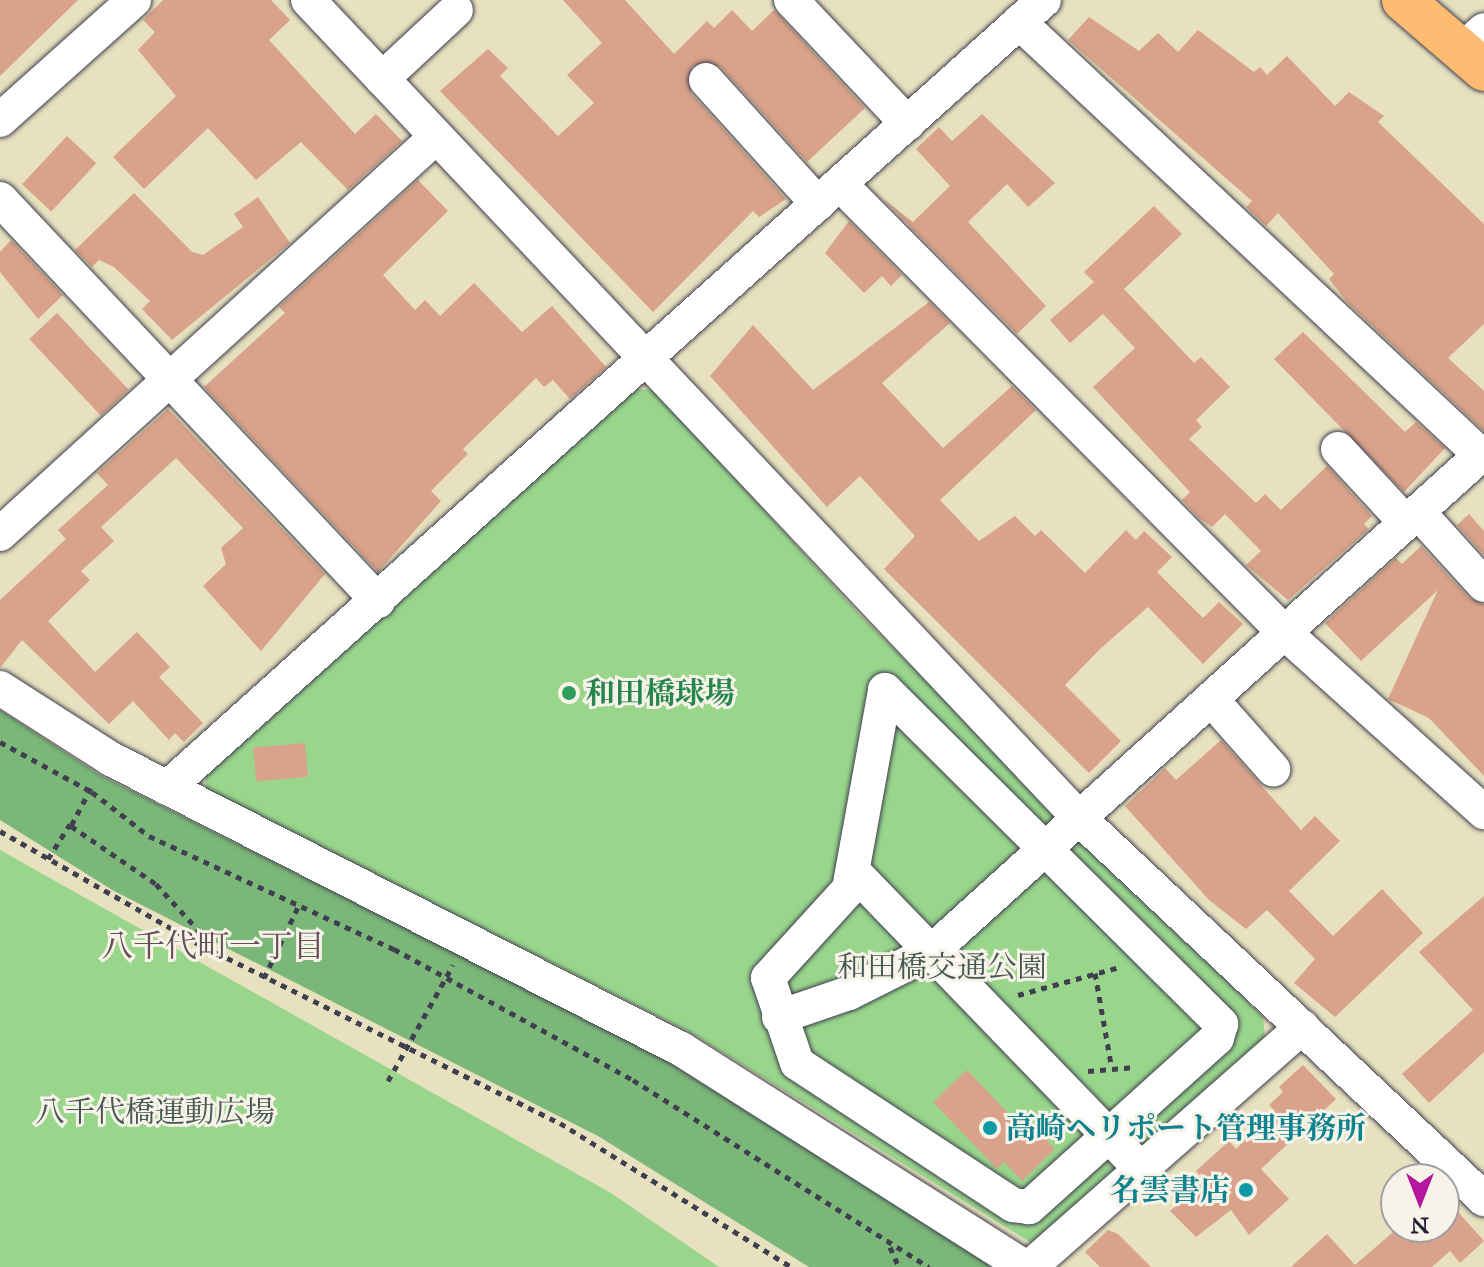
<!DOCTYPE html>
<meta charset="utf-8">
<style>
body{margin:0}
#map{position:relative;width:1484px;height:1267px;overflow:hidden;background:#e7e1bf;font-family:"IM FELL Great Primer","Noto Serif JP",serif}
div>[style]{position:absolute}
.green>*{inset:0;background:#99d68c}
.forest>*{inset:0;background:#7ab778}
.building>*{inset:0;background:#d9a28a;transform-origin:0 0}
.path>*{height:5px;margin-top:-2.5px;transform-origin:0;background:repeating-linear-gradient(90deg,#403f4f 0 6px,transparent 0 12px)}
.roads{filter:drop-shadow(0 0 2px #403f4f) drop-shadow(0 0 2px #403f4f)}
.minor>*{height:34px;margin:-17px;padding:0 17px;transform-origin:17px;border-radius:17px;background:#fff}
.major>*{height:42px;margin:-21px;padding:0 21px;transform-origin:21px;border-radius:21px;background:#febb71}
.dots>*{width:22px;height:22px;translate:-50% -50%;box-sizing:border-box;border:4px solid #f7f3e8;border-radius:50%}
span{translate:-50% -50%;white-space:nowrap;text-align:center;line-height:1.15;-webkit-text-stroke:6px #f7f3e8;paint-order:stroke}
.leisure-label{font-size:30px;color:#27864d;font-weight:700}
.left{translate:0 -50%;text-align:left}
.park-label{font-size:30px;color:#465853}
.culture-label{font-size:30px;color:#0d838f;font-weight:700}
.right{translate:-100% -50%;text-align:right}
.neighbourhood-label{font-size:32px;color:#624f57}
.north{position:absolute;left:1380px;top:1163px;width:80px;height:80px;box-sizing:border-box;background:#f7f3e8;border:2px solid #a29fa3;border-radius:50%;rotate:180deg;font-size:22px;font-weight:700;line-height:32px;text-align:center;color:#22223b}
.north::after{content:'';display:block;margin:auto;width:28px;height:36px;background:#b5179e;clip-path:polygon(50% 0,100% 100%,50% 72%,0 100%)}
</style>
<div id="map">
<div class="green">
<div style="clip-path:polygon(636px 389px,654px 390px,859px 614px,1263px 1017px,1265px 1038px,1033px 1244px,691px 1033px,206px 789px,205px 773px)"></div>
<div style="clip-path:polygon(0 850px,611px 1193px,719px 1267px,0 1267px)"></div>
</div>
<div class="forest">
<div style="clip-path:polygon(0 710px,100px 775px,651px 1051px,997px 1267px,809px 1267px,598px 1136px,114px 891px,0 820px)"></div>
</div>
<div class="building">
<div style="clip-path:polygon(0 0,78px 0,0 76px)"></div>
<div style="clip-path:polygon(163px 0,271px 0,290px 20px,269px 40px,355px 134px,376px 114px,402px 141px,348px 190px,301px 142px,256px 180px,208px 128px,144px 189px,113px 157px,176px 96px,138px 50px,155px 32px,143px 20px)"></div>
<div style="clip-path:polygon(563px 0,625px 0,674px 54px,707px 21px,714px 28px,732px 10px,752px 31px,774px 10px,865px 108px,807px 162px,720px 66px,692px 66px,691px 93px,786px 199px,759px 217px,753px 211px,653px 312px,440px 91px,488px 49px,508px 68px,500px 76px,558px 136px,594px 103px,567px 75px,602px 43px)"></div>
<div style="clip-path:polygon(1089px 17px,1139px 51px,1158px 33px,1178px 52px,1198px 30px,1254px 72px,1260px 67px,1267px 75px,1287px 56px,1335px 106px,1349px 92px,1384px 116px,1378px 122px,1484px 224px,1484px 324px,1448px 358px,1484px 391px,1484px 431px,1347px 302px,1329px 279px,1334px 274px,1278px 213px,1266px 226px,1246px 207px,1252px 201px,1068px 40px)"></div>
<div style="clip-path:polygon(982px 114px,1055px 183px,1028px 207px,1007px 184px,968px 222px,1046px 306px,1017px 334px,882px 198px,913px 222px,950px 186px,916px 149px,939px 127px,952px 141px)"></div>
<div style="left:67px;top:136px;width:40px;height:66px;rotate:43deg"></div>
<div style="clip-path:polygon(418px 180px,448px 211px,383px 275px,415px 310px,425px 300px,440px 316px,474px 283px,522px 332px,552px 306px,606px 367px,570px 399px,553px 380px,544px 387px,536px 378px,463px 449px,468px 454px,431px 491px,441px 501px,378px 572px,204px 387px,285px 313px,279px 307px)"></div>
<div style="clip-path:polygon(134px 193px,192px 252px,203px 255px,243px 227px,234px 214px,258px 197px,290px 243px,172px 340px,142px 309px,150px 301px,114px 267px,99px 260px,92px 267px,75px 250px)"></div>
<div style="clip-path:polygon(1154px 206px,1182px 234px,1124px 289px,1194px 363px,1201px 357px,1230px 387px,1196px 420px,1202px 427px,1189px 439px,1256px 503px,1265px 494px,1281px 510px,1327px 466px,1372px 516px,1364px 524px,1369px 529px,1288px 600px,1246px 565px,1261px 551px,1225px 514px,1212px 527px,1199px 518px,1182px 500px,1190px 492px,1093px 387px,1135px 348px,1103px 314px,1070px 343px,1050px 320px,1094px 282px,1084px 272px)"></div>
<div style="clip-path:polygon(849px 221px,902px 275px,891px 286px,882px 276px,864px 293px,825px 253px)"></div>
<div style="clip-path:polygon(11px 240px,63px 295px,38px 319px,0 272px,0 252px)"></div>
<div style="clip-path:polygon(929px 302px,950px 323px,882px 383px,943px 448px,1012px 386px,1036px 410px,940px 500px,979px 541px,1015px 516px,1035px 536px,1041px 530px,1085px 573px,1126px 530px,1136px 540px,1144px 531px,1172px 557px,1157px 572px,1203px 618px,1219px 602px,1243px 624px,1203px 664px,1148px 607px,1100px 649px,1065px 685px,1121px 741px,1089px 773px,884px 569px,915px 536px,860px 476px,827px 507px,710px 376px,753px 325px,813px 390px)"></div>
<div style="left:57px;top:313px;width:105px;height:38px;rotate:47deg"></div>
<div style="clip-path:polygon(1303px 332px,1405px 432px,1416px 422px,1445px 448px,1404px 492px,1274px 359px)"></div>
<div style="clip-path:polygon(168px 409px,325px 574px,261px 651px,203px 586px,226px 564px,221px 548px,243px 528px,176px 458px,101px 527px,114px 541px,81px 571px,90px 580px,48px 621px,95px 672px,137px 632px,170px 667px,159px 677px,203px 723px,184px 742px,175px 733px,169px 740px,133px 701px,109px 724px,22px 640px,0 668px,0 600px,66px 539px,58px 530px,108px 485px,97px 473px)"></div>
<div style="clip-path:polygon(1469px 514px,1484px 531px,1484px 555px,1457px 525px)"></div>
<div style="clip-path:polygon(1421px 546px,1469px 598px,1484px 604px,1484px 776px,1429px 718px,1388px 699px,1438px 590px,1361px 661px,1325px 623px,1396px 558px,1402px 564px)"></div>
<div style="clip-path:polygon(1221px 740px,1301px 830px,1315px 816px,1340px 841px,1289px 891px,1333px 936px,1382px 889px,1423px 933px,1335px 1017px,1294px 983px,1315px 959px,1267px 910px,1246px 929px,1209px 900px,1125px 806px,1165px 768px,1176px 780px)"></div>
<div style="left:305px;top:743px;width:34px;height:52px;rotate:85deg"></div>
<div style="clip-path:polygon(1484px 896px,1484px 1052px,1429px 1103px,1402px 1074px,1473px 1010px,1419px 952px)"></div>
<div style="clip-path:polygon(1303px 1065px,1336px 1099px,1261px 1169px,1289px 1199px,1249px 1235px,1231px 1210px,1196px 1237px,1170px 1211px,1205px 1181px,1196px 1171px,1229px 1141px,1236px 1149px,1275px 1111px,1269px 1105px,1283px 1092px,1279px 1087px)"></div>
<div style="clip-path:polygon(967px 1070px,1025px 1131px,1032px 1124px,1055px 1149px,1022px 1181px,1004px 1162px,997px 1169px,933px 1102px)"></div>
<div style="clip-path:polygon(1444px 1196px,1484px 1241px,1460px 1263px,1450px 1251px,1432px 1267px,1291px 1267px,1327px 1234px,1355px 1265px,1399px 1227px,1444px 1227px)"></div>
<div style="clip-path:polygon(1108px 1230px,1118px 1234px,1151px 1267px,1100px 1267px,1085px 1252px)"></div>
</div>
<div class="path">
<div style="left:0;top:742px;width:105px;rotate:28.5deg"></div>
<div style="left:92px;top:792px;width:72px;rotate:37.7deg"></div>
<div style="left:149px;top:836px;width:270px;rotate:24.8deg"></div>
<div style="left:394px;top:949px;width:273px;rotate:28.7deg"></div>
<div style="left:633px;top:1080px;width:350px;rotate:32.3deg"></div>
<div style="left:91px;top:788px;width:43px;rotate:117.8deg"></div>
<div style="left:71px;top:826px;width:103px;rotate:34.3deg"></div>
<div style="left:156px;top:884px;width:64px;rotate:47.5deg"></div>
<div style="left:199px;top:931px;width:14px;rotate:78deg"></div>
<div style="left:0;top:831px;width:224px;rotate:29.6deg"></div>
<div style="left:195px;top:942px;width:407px;rotate:26.4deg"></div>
<div style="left:560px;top:1123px;width:272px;rotate:31.9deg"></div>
<div style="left:48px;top:859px;width:41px;rotate:-57.8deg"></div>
<div style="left:1095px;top:973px;width:92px;rotate:80deg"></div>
<div style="left:264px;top:978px;width:79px;rotate:-64.4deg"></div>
<div style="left:1018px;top:995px;width:106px;rotate:-15.4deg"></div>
<div style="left:1088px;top:1071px;width:48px;rotate:-4.8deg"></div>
<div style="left:388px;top:1081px;width:133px;rotate:-60.7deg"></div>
<div style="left:890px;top:1247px;width:22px;rotate:66deg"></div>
</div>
<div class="roads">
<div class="minor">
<div style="left:308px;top:0;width:1125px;rotate:46.69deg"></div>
<div style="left:1080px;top:819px;width:555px;rotate:43.25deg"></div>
<div style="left:791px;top:0;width:170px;rotate:46.7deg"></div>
<div style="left:1019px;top:22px;width:637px;rotate:43.16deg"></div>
<div style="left:1461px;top:51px;width:31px;rotate:-42deg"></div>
<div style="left:382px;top:79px;width:101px;rotate:-43deg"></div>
<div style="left:706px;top:80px;width:167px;rotate:47.9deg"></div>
<div style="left:0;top:120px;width:180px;rotate:-41.8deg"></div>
<div style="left:840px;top:184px;width:632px;rotate:45.26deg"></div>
<div style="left:1285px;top:633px;width:268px;rotate:42deg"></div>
<div style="left:0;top:199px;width:552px;rotate:46.76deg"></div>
<div style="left:1338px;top:449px;width:100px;rotate:47.4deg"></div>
<div style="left:1418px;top:512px;width:98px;rotate:47.9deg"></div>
<div style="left:0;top:534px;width:590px;rotate:-42.32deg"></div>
<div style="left:0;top:688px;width:132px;rotate:32.6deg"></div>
<div style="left:111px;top:759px;width:640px;rotate:26.97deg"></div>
<div style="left:681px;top:1049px;width:407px;rotate:32.4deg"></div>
<div style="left:885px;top:690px;width:474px;rotate:44.8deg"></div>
<div style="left:1221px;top:1024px;width:15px;rotate:106deg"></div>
<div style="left:1217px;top:1038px;width:253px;rotate:138deg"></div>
<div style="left:1029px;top:1207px;width:16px;rotate:-173deg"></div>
<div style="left:1013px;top:1205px;width:258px;rotate:-146.7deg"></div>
<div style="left:797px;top:1063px;width:90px;rotate:-108.8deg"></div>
<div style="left:768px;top:978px;width:120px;rotate:-47.7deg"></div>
<div style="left:849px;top:889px;width:202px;rotate:-79.7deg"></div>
<div style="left:1211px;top:699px;width:94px;rotate:48.5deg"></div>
<div style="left:167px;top:788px;width:1179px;rotate:-41.94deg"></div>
<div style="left:855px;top:873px;width:410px;rotate:46deg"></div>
<div style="left:779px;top:1017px;width:74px;rotate:-18.9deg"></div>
<div style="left:849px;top:993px;width:92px;rotate:-26.6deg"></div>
<div style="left:931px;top:952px;width:746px;rotate:-42.12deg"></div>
<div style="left:1030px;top:1267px;width:363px;rotate:-41.4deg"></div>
</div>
<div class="major">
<div style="left:1403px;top:0;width:107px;rotate:40.8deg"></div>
</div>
</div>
<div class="dots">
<div style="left:569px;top:693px;background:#2e9e5b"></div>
<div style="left:990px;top:1128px;background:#0f9aa8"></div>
<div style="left:1246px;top:1190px;background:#0f9aa8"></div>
</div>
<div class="leisure-label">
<span class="left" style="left:585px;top:693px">和田橋球場</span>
</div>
<div class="park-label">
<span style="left:942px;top:967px">和田橋交通公園</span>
<span style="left:155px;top:1112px">八千代橋運動広場</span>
</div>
<div class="culture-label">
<span class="left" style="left:1006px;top:1128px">高崎ヘリポート管理事務所</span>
<span class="right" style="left:1230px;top:1190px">名雲書店</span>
</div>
<div class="neighbourhood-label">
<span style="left:213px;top:947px">八千代町一丁目</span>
</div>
<div class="north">N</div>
</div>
